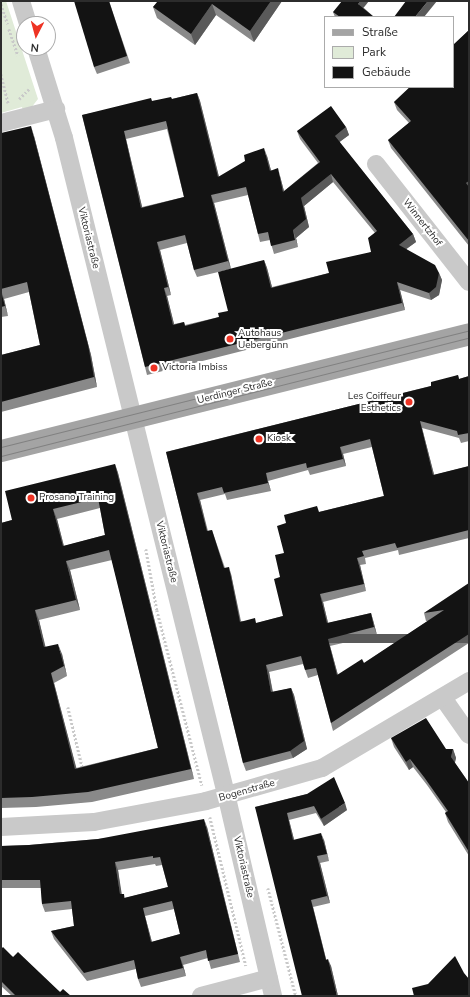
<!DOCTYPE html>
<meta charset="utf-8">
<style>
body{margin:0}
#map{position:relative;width:470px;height:997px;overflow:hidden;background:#fff;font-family:"Nunito Sans",sans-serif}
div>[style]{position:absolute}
.green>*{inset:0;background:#e0ebd8}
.path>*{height:2.5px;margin-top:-1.25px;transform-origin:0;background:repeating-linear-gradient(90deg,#c9c9c9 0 2px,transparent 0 4px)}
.minor>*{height:18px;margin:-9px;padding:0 9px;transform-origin:9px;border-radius:9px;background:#c9c9c9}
.major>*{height:22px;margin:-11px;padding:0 11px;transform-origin:11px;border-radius:11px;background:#a4a4a4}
.tram>*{height:1px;margin:-0.5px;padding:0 0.5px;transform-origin:0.5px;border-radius:0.5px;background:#818181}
.wall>*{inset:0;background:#898989}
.shaded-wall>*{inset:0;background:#5a5a5a;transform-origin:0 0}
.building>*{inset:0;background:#131313}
.dots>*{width:11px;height:11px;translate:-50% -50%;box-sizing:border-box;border:2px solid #fff;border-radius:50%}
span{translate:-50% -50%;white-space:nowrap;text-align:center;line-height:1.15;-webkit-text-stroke:4px #fff;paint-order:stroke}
.street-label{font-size:10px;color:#2c2c2c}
.poi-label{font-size:10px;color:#2c2c2c}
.left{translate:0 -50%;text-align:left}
.right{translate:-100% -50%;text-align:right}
.frame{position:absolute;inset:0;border:2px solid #2c2c2c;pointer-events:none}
.legend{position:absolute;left:324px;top:16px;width:130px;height:72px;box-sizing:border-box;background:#fff;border:1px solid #ababab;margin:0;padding:5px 7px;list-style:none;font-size:12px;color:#2c2c2c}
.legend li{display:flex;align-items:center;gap:8px;height:20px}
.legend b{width:20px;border:1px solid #ababab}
.north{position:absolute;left:16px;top:16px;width:40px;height:40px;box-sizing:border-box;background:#fff;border:1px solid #ababab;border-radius:50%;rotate:186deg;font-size:11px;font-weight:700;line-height:16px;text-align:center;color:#2c2c2c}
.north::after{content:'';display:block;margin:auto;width:14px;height:18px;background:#ee3324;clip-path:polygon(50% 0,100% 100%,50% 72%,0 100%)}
</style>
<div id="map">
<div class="green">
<div style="clip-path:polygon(1px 1px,6px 1px,38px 99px,31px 108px,23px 111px,22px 107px,1px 113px)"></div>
</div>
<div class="path">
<div style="left:1px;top:4px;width:21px;rotate:71deg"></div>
<div style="left:9px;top:29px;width:28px;rotate:71deg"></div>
<div style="left:1px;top:74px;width:30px;rotate:76deg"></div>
<div style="left:19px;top:99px;width:14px;rotate:-45deg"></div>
<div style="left:146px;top:549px;width:62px;rotate:79.8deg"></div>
<div style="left:157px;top:610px;width:181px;rotate:75.6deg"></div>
<div style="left:68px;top:707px;width:65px;rotate:76.6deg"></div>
<div style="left:210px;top:817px;width:153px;rotate:76.4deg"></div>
<div style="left:268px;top:888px;width:112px;rotate:75.5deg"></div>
</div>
<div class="minor">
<div style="left:21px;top:1px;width:24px;rotate:73deg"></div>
<div style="left:36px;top:48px;width:94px;rotate:72.7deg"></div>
<div style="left:64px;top:138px;width:680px;rotate:76.13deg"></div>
<div style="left:227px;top:798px;width:203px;rotate:76.9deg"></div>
<div style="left:1px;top:123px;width:57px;rotate:-14.3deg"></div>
<div style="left:376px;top:164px;width:150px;rotate:51.8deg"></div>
<div style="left:443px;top:698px;width:45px;rotate:54.9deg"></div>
<div style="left:1px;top:827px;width:93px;rotate:-3.1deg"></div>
<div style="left:94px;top:822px;width:114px;rotate:-10.6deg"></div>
<div style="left:206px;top:801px;width:121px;rotate:-15.9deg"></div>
<div style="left:322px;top:768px;width:171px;rotate:-30.6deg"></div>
<div style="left:201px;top:996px;width:70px;rotate:-14.8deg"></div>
</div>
<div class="major">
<div style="left:1px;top:451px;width:482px;rotate:-14deg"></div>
</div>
<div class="tram">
<div style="left:1px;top:447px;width:482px;rotate:-14deg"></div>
<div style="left:1px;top:456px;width:483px;rotate:-14.2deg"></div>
</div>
<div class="wall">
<div style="clip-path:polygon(109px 1px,130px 63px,97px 74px,94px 67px)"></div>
<div style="clip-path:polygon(158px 1px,282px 1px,254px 42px,216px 15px,195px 45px,157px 18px,153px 7px)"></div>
<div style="clip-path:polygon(364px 8px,374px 17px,335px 17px,333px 12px)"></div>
<div style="clip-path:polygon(469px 30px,469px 246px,391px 148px,388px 140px,409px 123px,397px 110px,394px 102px)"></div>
<div style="clip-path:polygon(evenodd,197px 93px,200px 101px,219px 177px,267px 156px,271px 170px,280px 176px,284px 191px,318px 163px,300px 139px,297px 131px,346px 127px,349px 135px,339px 142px,413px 234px,416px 242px,406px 249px,439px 273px,442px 280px,439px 295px,431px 300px,400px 290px,405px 310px,147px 375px,82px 115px,152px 101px,172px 99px,197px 93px,167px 129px,184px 197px,142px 207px,126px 139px,167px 129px,197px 93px,333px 182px,375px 233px,371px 252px,329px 273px,272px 287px,267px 268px,264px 260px,228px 311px,219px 317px,185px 325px,184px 322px,174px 324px,167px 296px,171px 295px,160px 250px,187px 243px,194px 270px,197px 277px,231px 269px,214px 203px,248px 195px,258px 234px,260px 242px,270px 240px,274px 254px,298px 247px,296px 238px,309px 227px,304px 206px,333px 182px)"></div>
<div style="clip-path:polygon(1px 133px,34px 136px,91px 355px,97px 387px,1px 412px,1px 355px,40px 345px,29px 292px,4px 299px,8px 316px,1px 317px)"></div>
<div style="clip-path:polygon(evenodd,458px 375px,459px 379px,469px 376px,469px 441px,461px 443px,459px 438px,422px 428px,434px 475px,469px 466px,469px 538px,399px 555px,398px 550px,365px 558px,366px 564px,360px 565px,366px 591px,323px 602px,328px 623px,371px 613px,373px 620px,377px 635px,330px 646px,338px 675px,364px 663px,428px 621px,426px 621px,424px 613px,469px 583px,469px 643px,333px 731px,318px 675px,308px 678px,303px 664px,269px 672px,273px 692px,291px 688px,294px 695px,307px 749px,293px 758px,246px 771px,243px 763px,166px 452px,431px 386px,458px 375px,372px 447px,384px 496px,319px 512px,286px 523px,284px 553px,280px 577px,283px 616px,257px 623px,241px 621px,231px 574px,225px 568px,212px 530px,208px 531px,200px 500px,225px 494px,227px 500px,271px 491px,268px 481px,308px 470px,310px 475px,346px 466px,343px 454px,372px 447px)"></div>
<div style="clip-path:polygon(evenodd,115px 464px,118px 473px,194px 779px,92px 802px,36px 807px,1px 808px,1px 523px,12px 520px,115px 464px,100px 508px,105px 535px,64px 546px,57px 519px,100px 508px,115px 464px,112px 560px,158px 748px,76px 768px,54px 683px,67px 676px,62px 654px,45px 647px,39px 620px,80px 610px,70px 570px,112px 560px)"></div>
<div style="clip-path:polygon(391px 738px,446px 749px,453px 749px,456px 758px,455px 763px,469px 783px,469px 856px,448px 822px,445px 813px,446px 812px,427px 785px,413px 767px,409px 770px,394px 747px)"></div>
<div style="clip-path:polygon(307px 794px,347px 810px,324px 826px,316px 813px,289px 820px,294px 840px,324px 840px,329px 861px,320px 863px,330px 903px,313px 907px,326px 959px,331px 966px,338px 996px,255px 807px)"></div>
<div style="clip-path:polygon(evenodd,207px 827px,240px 962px,211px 969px,208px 958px,183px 965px,186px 976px,141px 987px,138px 979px,136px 969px,87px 981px,54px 939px,51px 931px,74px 926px,72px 909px,45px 912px,42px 904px,41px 888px,1px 888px,1px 846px,29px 845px,98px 839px,207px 827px,155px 864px,156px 866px,162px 865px,168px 887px,125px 898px,124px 894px,121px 894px,118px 870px,155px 864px,207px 827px,174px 909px,180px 934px,152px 942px,145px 916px,174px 909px)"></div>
<div style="clip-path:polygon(1px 949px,13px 957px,60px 992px,71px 996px,12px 996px,1px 986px)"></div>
</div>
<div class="shaded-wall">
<div style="clip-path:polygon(271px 1px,282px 1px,254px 42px,250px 31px)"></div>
<div style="clip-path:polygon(361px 1px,369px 1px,361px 11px,358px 4px)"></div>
<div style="clip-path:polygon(428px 1px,437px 1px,424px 17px,415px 17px)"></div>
<div style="clip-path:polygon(212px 4px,216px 15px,195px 45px,191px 34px)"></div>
<div style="clip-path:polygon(197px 93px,200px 101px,221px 185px,218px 177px)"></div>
<div style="clip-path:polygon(31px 126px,34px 136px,91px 355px,97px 387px,94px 377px)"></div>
<div style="clip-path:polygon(346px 127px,349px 135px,337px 144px,335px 136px)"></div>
<div style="clip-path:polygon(124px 131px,126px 139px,144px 215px,141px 208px)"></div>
<div style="clip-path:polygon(264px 148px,267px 156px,273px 178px,270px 171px)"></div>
<div style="clip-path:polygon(278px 168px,280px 176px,286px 199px,283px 192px)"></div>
<div style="clip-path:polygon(331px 174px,333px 182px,304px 206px,309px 227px,296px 238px,298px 247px,293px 230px,301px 198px)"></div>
<div style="clip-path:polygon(469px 181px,469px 191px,466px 183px)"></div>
<div style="clip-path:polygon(211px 195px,214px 203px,231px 269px,228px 261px)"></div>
<div style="clip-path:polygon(413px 234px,416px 242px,401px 253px,399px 245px)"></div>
<div style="clip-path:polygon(157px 242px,160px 250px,171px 295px,168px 287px)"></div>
<div style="clip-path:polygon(264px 260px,267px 268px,274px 295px,271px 288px)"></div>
<div style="clip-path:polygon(439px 273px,442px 280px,439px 295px,431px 300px,429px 293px)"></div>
<div style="clip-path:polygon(397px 282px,400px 290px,405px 310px,402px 303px)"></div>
<div style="clip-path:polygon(164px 288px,167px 296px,176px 332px,173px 325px)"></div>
<div style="clip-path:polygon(1px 290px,4px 299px,8px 316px,5px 306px)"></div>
<div style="clip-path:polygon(420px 421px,422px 428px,436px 482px,433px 475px)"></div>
<div style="clip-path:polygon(340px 447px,343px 454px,346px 466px,343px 459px)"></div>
<div style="clip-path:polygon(115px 464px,118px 473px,194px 779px,191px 769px)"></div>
<div style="clip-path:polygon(266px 473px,268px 481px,271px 491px,268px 483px)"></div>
<div style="clip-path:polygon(197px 493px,200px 500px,209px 538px,207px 531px)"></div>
<div style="clip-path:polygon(53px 509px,57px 519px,66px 555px,63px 546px)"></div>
<div style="clip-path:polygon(357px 558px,360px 565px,366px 591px,364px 584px)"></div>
<div style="clip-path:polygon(66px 561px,70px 570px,80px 610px,76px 600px)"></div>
<div style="clip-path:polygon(229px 567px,231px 574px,242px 629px,240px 622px)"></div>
<div style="clip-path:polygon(320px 594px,323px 602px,330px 631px,327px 623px)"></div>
<div style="clip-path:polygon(35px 610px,39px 620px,48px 657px,44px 647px)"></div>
<div style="clip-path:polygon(371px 613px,373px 620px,377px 635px,374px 627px)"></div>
<div style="left:469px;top:634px;width:9px;height:164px;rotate:90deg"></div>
<div style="clip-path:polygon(328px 639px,330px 646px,340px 683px,337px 675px)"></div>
<div style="clip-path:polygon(58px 644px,62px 654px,67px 676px,64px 666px)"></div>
<div style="clip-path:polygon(266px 665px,269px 672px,274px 700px,271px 692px)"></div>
<div style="clip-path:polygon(51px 673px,54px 683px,79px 778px,75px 769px)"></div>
<div style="clip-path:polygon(291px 688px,294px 695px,307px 749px,293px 758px,290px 751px)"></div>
<div style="clip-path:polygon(453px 749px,456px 758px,454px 765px,451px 757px)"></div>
<div style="clip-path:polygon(410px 759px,413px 767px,409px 770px,406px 762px)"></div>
<div style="clip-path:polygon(345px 803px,347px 810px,324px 826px,321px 819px)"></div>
<div style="clip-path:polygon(287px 813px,289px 820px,296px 847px,293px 840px)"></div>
<div style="clip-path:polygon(204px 819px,207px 827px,240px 962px,238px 954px)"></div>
<div style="clip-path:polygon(321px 833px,324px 840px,329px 861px)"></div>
<div style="clip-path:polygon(317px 856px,320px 863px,330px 903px,327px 896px)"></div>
<div style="clip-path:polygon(115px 862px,118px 870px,123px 902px,120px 894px)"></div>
<div style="clip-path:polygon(311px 900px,313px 907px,328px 967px,326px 960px)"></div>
<div style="clip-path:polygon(143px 908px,145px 916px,154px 950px,151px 942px)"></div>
<div style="clip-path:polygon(180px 957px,183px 965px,186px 976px,183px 968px)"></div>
<div style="clip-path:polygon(328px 959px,331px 966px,338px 996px,337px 996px)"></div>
</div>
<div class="building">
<div style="clip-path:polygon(74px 1px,109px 1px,127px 56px,94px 67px)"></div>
<div style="clip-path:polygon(158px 1px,271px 1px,250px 31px,212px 4px,191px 34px,153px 7px)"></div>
<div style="clip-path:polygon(342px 1px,361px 1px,358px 4px,374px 17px,340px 17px,333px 12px)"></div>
<div style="clip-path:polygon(406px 1px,428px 1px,415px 17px,394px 17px)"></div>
<div style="clip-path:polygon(469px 30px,469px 181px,466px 183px,469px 187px,469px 241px,388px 140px,411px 121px,394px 102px,410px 87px,453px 87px,453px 45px)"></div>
<div style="clip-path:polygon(evenodd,197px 93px,218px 177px,245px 161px,244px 155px,264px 148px,270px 171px,278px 168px,283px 192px,320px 162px,297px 131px,331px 106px,346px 127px,335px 136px,413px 234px,399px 245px,435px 265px,439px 273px,436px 287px,429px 293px,397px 282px,402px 303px,145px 367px,82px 115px,151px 98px,152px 101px,171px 97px,172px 99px,197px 93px,166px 121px,184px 197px,141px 208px,124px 131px,166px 121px,197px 93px,331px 174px,377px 231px,368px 238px,371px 252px,326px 262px,329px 273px,271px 288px,264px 260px,218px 272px,228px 311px,218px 313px,219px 317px,185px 326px,184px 322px,173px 325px,164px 288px,168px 287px,157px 242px,185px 235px,194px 270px,228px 261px,211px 195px,246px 187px,258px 234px,268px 232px,271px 246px,295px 240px,293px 230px,306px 219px,301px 198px,331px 174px)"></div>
<div style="clip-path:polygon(31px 126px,88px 345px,94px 377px,1px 402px,1px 355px,40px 345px,27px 282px,1px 289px,1px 133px)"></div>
<div style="clip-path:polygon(1px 291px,5px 306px,1px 307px)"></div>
<div style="clip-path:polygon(evenodd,458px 375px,459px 379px,469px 376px,469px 411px,468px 411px,469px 416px,469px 433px,458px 435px,457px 431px,420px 421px,433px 475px,469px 466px,469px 530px,397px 548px,395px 543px,362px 551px,364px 556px,357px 558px,364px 584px,320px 594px,327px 623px,371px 613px,374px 627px,328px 639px,337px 675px,362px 659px,364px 663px,444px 610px,424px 613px,469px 583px,469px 634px,331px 723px,316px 668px,305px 670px,301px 656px,266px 665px,271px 692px,291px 688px,304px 741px,290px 751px,243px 763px,166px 452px,431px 386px,431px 382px,458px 375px,370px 439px,384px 496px,319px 512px,317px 506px,284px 515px,286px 523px,277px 526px,284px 553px,275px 555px,280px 577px,274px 579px,283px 616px,256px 623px,255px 618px,240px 622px,229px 567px,224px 568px,212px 530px,207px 531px,197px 493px,222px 487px,224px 493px,268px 483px,266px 473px,306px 463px,307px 468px,343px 459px,340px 447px,370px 439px)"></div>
<div style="clip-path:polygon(evenodd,115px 464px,191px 769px,88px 792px,32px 797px,1px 798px,1px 523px,12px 520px,5px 491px,115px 464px,98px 498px,105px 535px,63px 546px,53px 509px,98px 498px,115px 464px,109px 550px,158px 748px,75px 769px,51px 673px,64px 666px,58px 644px,44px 647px,35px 610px,76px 600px,66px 561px,109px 550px)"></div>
<div style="clip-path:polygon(426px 718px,446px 749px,453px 749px,451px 757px,469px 783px,469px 852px,445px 813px,448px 811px,424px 777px,410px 759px,406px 762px,391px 738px)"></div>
<div style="clip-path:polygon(334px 777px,345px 803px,321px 819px,314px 806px,287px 813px,293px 840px,321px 833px,327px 854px,317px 856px,327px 896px,311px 900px,326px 960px,328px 959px,337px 996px,302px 996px,255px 807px,307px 794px)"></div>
<div style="clip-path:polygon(evenodd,204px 819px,238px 954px,208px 961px,206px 950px,180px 957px,183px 968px,138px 979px,134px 960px,84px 973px,51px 931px,74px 926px,71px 901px,42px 904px,40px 880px,1px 880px,1px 846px,29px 845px,98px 839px,204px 819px,153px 856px,153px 858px,160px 857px,168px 887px,124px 898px,124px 894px,120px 894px,115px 862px,153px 856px,204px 819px,172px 901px,180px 934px,151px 942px,143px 908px,172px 901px)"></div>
<div style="clip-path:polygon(3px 947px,13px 957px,18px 952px,60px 992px,63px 989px,71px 996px,16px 996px,1px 981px,1px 949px)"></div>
<div style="clip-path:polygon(455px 956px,464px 973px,469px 979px,469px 996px,414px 996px,412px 988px,428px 984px)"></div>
</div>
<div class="dots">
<div style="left:230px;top:339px;background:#ee3324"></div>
<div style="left:154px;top:368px;background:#ee3324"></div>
<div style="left:409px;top:402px;background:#ee3324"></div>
<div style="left:259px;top:439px;background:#ee3324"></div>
<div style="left:31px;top:498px;background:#ee3324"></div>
</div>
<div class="street-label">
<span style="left:422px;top:223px;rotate:52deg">Winnertzhof</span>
<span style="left:88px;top:238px;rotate:76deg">Viktoriastraße</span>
<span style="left:235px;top:392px;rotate:-14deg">Uerdinger Straße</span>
<span style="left:166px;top:552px;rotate:76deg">Viktoriastraße</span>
<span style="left:247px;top:791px;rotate:-16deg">Bogenstraße</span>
<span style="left:243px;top:867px;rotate:77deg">Viktoriastraße</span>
</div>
<div class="poi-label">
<span class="left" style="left:238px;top:339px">Autohaus<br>Uebergünn</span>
<span class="left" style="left:162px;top:368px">Victoria Imbiss</span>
<span class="right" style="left:401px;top:402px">Les Coiffeur<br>Esthetics</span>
<span class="left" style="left:267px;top:439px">Kiosk</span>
<span class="left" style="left:39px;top:498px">Prosano Training</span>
</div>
<div class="frame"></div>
<ul class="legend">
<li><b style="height:5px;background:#a4a4a4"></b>Straße</li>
<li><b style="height:11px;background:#e0ebd8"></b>Park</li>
<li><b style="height:11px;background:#131313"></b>Gebäude</li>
</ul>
<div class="north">N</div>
</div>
